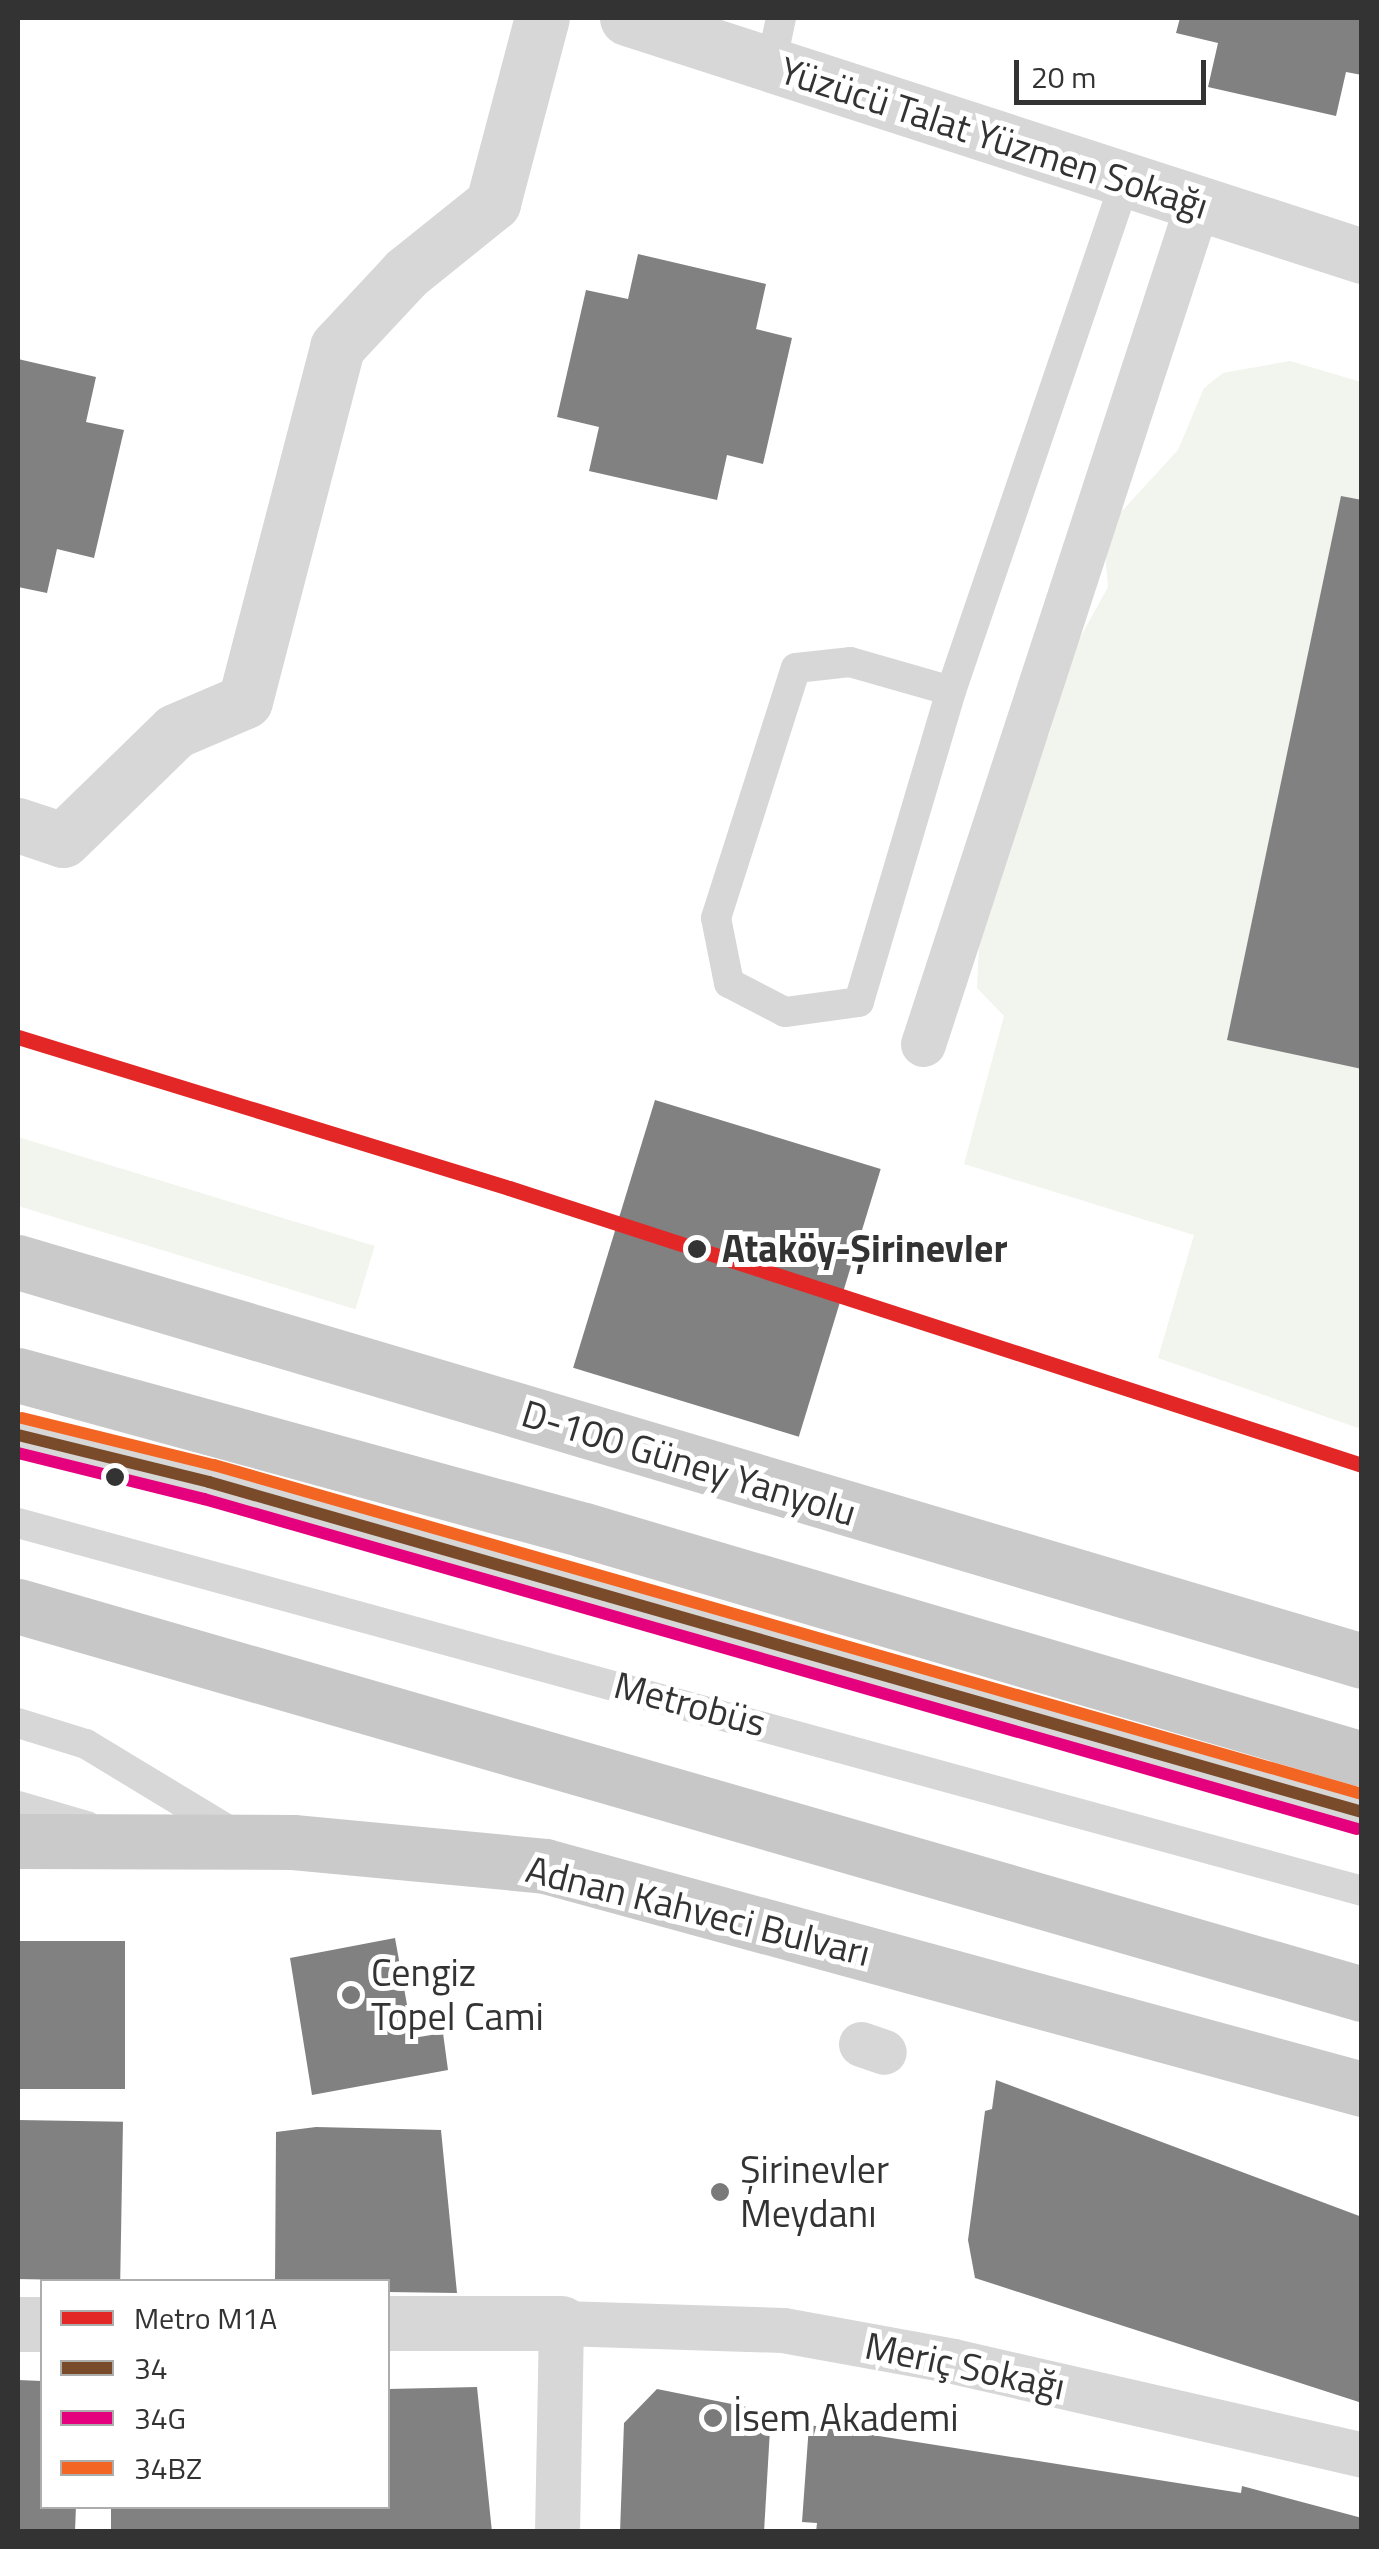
<!DOCTYPE html>
<meta charset="utf-8">
<style>
body{margin:0}
#map{position:relative;width:1379px;height:2549px;overflow:hidden;background:#fff;font-family:"Titillium Web",sans-serif}
div>[style]{position:absolute}
.green>*{inset:0;background:#f1f5ed;transform-origin:0 0}
.building>*{inset:0;background:#818181;transform-origin:0 0}
.service>*{height:30px;margin:-15px;padding:0 15px;transform-origin:15px;border-radius:15px;background:#d7d7d7}
.pedestrian>*{height:45px;margin:-22.5px;padding:0 22.5px;transform-origin:22.5px;border-radius:22.5px;background:#d7d7d7}
.minor>*{height:55px;margin:-27.5px;padding:0 27.5px;transform-origin:27.5px;border-radius:27.5px;background:#d7d7d7}
.tertiary>*{height:55px;margin:-27.5px;padding:0 27.5px;transform-origin:27.5px;border-radius:27.5px;background:#d7d7d7}
.primary>*{height:55px;margin:-27.5px;padding:0 27.5px;transform-origin:27.5px;border-radius:27.5px;background:#cacaca}
.trunk>*{height:55px;margin:-27.5px;padding:0 27.5px;transform-origin:27.5px;border-radius:27.5px;background:#c7c7c7}
.bus-1>*{height:12px;margin:-6px;padding:0 6px;transform-origin:6px;border-radius:6px;background:#7a4b2a}
.bus-2>*{height:12px;margin:-6px;padding:0 6px;transform-origin:6px;border-radius:6px;background:#e5007d}
.bus-3>*{height:12px;margin:-6px;padding:0 6px;transform-origin:6px;border-radius:6px;background:#f26522}
.metro-1>*{height:15px;margin:-7.5px;padding:0 7.5px;transform-origin:7.5px;border-radius:7.5px;background:#e32726}
.dots>*{width:28px;height:28px;translate:-50% -50%;box-sizing:border-box;border:5px solid #fff;border-radius:50%}
span{translate:-50% -50%;white-space:nowrap;text-align:center;line-height:1.15;-webkit-text-stroke:10px #fff;paint-order:stroke}
.street-label{font-size:38px;color:#333}
.stop-label{font-size:38px;color:#333;font-weight:700}
.left{translate:0 -50%;text-align:left}
.poi-label{font-size:38px;color:#333}
.frame{position:absolute;inset:0;border:20px solid #333;pointer-events:none}
.legend{position:absolute;left:40px;top:2279px;width:350px;height:230px;box-sizing:border-box;background:#fff;border:2px solid #adadad;margin:0;padding:12px 18px;list-style:none;font-size:30px;color:#333}
.legend li{display:flex;align-items:center;gap:20px;height:50px}
.legend b{width:50px;border:2px solid #adadad}
.scale{position:absolute;left:1014px;top:60px;width:192px;height:45px;box-sizing:border-box;border:5px solid #333;border-top:0;padding-left:12px;font-size:30px;line-height:35px;white-space:nowrap;color:#333;-webkit-text-stroke:8px #fff;paint-order:stroke}
</style>
<div id="map">
<div class="green">
<div style="clip-path:polygon(1290px 361px,1361px 382px,1361px 1429px,1158px 1358px,1194px 1235px,964px 1164px,1004px 1016px,977px 988px,979px 946px,1020px 779px,1049px 735px,1075px 647px,1108px 587px,1105px 552px,1112px 522px,1178px 450px,1204px 388px,1223px 373px)"></div>
<div style="left:18px;top:1137px;width:373px;height:66px;rotate:17deg"></div>
</div>
<div class="building">
<div style="clip-path:polygon(1180px 18px,1362px 18px,1362px 75px,1346px 72px,1336px 116px,1208px 87px,1218px 43px,1176px 33px)"></div>
<div style="clip-path:polygon(638px 254px,766px 284px,756px 329px,792px 338px,763px 464px,727px 455px,717px 500px,589px 471px,599px 427px,557px 417px,586px 290px,628px 299px)"></div>
<div style="clip-path:polygon(18px 359px,96px 377px,86px 422px,124px 430px,94px 558px,57px 549px,47px 593px,18px 587px)"></div>
<div style="clip-path:polygon(1341px 496px,1362px 500px,1362px 1069px,1227px 1040px)"></div>
<div style="left:655px;top:1100px;width:236px;height:280px;rotate:17deg"></div>
<div style="clip-path:polygon(395px 1938px,413px 2038px,443px 2033px,448px 2070px,312px 2095px,290px 1958px)"></div>
<div style="left:125px;top:1941px;width:148px;height:107px;rotate:90deg"></div>
<div style="clip-path:polygon(996px 2080px,1362px 2217px,1362px 2403px,975px 2278px,968px 2240px,985px 2111px,992px 2109px)"></div>
<div style="left:18px;top:2120px;width:105px;height:159px;rotate:1deg"></div>
<div style="clip-path:polygon(316px 2127px,441px 2130px,457px 2293px,388px 2292px,388px 2282px,275px 2282px,276px 2132px)"></div>
<div style="clip-path:polygon(18px 2380px,42px 2381px,42px 2506px,76px 2506px,75px 2532px,18px 2532px)"></div>
<div style="clip-path:polygon(477px 2387px,492px 2532px,111px 2529px,111px 2506px,388px 2506px,388px 2389px)"></div>
<div style="clip-path:polygon(657px 2389px,771px 2412px,764px 2532px,620px 2532px,624px 2423px)"></div>
<div style="clip-path:polygon(809px 2425px,1241px 2493px,1242px 2486px,1362px 2518px,1362px 2532px,816px 2532px,817px 2523px,802px 2522px)"></div>
</div>
<div class="service">
<div style="left:771px;top:65px;width:48px;rotate:-78deg"></div>
<div style="left:850px;top:662px;width:105px;rotate:16deg"></div>
<div style="left:951px;top:691px;width:324px;rotate:106.5deg"></div>
<div style="left:859px;top:1002px;width:75px;rotate:172.3deg"></div>
<div style="left:785px;top:1012px;width:63px;rotate:-152.6deg"></div>
<div style="left:729px;top:983px;width:66px;rotate:-101.3deg"></div>
<div style="left:716px;top:918px;width:262px;rotate:-72.3deg"></div>
<div style="left:796px;top:668px;width:54px;rotate:-6.3deg"></div>
<div style="left:951px;top:691px;width:538px;rotate:-71.13deg"></div>
<div style="left:18px;top:1435px;width:197px;rotate:13.8deg"></div>
<div style="left:209px;top:1482px;width:1199px;rotate:15.97deg"></div>
<div style="left:18px;top:1523px;width:1393px;rotate:15.31deg"></div>
<div style="left:18px;top:1723px;width:71px;rotate:17.2deg"></div>
<div style="left:86px;top:1744px;width:175px;rotate:31.2deg"></div>
<div style="left:18px;top:1806px;width:72px;rotate:16.2deg"></div>
</div>
<div class="pedestrian">
<div style="left:923px;top:1044px;width:883px;rotate:-71.91deg"></div>
<div style="left:861px;top:2044px;width:24px;rotate:19deg"></div>
<div style="left:557px;top:2532px;width:209px;rotate:-88.9deg"></div>
<div style="left:561px;top:2323px;width:222px;rotate:1.8deg"></div>
<div style="left:783px;top:2330px;width:173px;rotate:10.3deg"></div>
<div style="left:953px;top:2361px;width:420px;rotate:12.9deg"></div>
</div>
<div class="minor">
<div style="left:18px;top:825px;width:47px;rotate:18.4deg"></div>
<div style="left:63px;top:840px;width:156px;rotate:-44.2deg"></div>
<div style="left:175px;top:731px;width:76px;rotate:-23.2deg"></div>
<div style="left:245px;top:701px;width:366px;rotate:-75.4deg"></div>
<div style="left:337px;top:347px;width:101px;rotate:-47deg"></div>
<div style="left:406px;top:273px;width:112px;rotate:-38.8deg"></div>
<div style="left:493px;top:203px;width:191px;rotate:-75.2deg"></div>
<div style="left:388px;top:2323px;width:173px"></div>
<div style="left:18px;top:2324px;width:24px"></div>
</div>
<div class="tertiary">
<div style="left:627px;top:18px;width:773px;rotate:17.94deg"></div>
</div>
<div class="primary">
<div style="left:18px;top:1262px;width:1402px;rotate:16.53deg"></div>
<div style="left:18px;top:1841px;width:275px;rotate:0.2deg"></div>
<div style="left:293px;top:1842px;width:253px;rotate:5.4deg"></div>
<div style="left:545px;top:1866px;width:847px;rotate:15.27deg"></div>
</div>
<div class="trunk">
<div style="left:18px;top:1375px;width:587px;rotate:15.32deg"></div>
<div style="left:584px;top:1530px;width:811px;rotate:16.4deg"></div>
<div style="left:18px;top:1606px;width:1399px;rotate:16.1deg"></div>
</div>
<div class="bus-1">
<div style="left:18px;top:1435px;width:197px;rotate:13.8deg"></div>
<div style="left:209px;top:1482px;width:1199px;rotate:15.97deg"></div>
</div>
<div class="bus-2">
<div style="left:18px;top:1453px;width:192px;rotate:13.9deg"></div>
<div style="left:204px;top:1499px;width:1199px;rotate:15.97deg"></div>
</div>
<div class="bus-3">
<div style="left:22px;top:1418px;width:198px;rotate:13.8deg"></div>
<div style="left:214px;top:1465px;width:1194px;rotate:15.99deg"></div>
</div>
<div class="metro-1">
<div style="left:18px;top:1037px;width:514px;rotate:17.09deg"></div>
<div style="left:509px;top:1188px;width:897px;rotate:17.99deg"></div>
</div>
<div class="dots">
<div style="left:697px;top:1249px;background:#333"></div>
<div style="left:115px;top:1477px;background:#333"></div>
<div style="left:351px;top:1995px;background:#7a7a7a"></div>
<div style="left:720px;top:2192px;background:#7a7a7a"></div>
<div style="left:713px;top:2418px;background:#7a7a7a"></div>
</div>
<div class="street-label">
<span style="left:994px;top:138px;rotate:18deg">Yüzücü Talat Yüzmen Sokağı</span>
<span style="left:689px;top:1463px;rotate:17deg">D-100 Güney Yanyolu</span>
<span style="left:690px;top:1704px;rotate:15deg">Metrobüs</span>
<span style="left:698px;top:1911px;rotate:14deg">Adnan Kahveci Bulvarı</span>
<span style="left:965px;top:2366px;rotate:12deg">Meriç Sokağı</span>
</div>
<div class="stop-label">
<span class="left" style="left:722px;top:1249px">Ataköy-Şirinevler</span>
</div>
<div class="poi-label">
<span class="left" style="left:371px;top:1995px">Cengiz<br>Topel Cami</span>
<span class="left" style="left:740px;top:2192px">Şirinevler<br>Meydanı</span>
<span class="left" style="left:733px;top:2418px">İsem Akademi</span>
</div>
<div class="frame"></div>
<ul class="legend">
<li><b style="height:12px;background:#e32726"></b>Metro M1A</li>
<li><b style="height:12px;background:#7a4b2a"></b>34</li>
<li><b style="height:12px;background:#e5007d"></b>34G</li>
<li><b style="height:12px;background:#f26522"></b>34BZ</li>
</ul>
<div class="scale">20 m</div>
</div>
